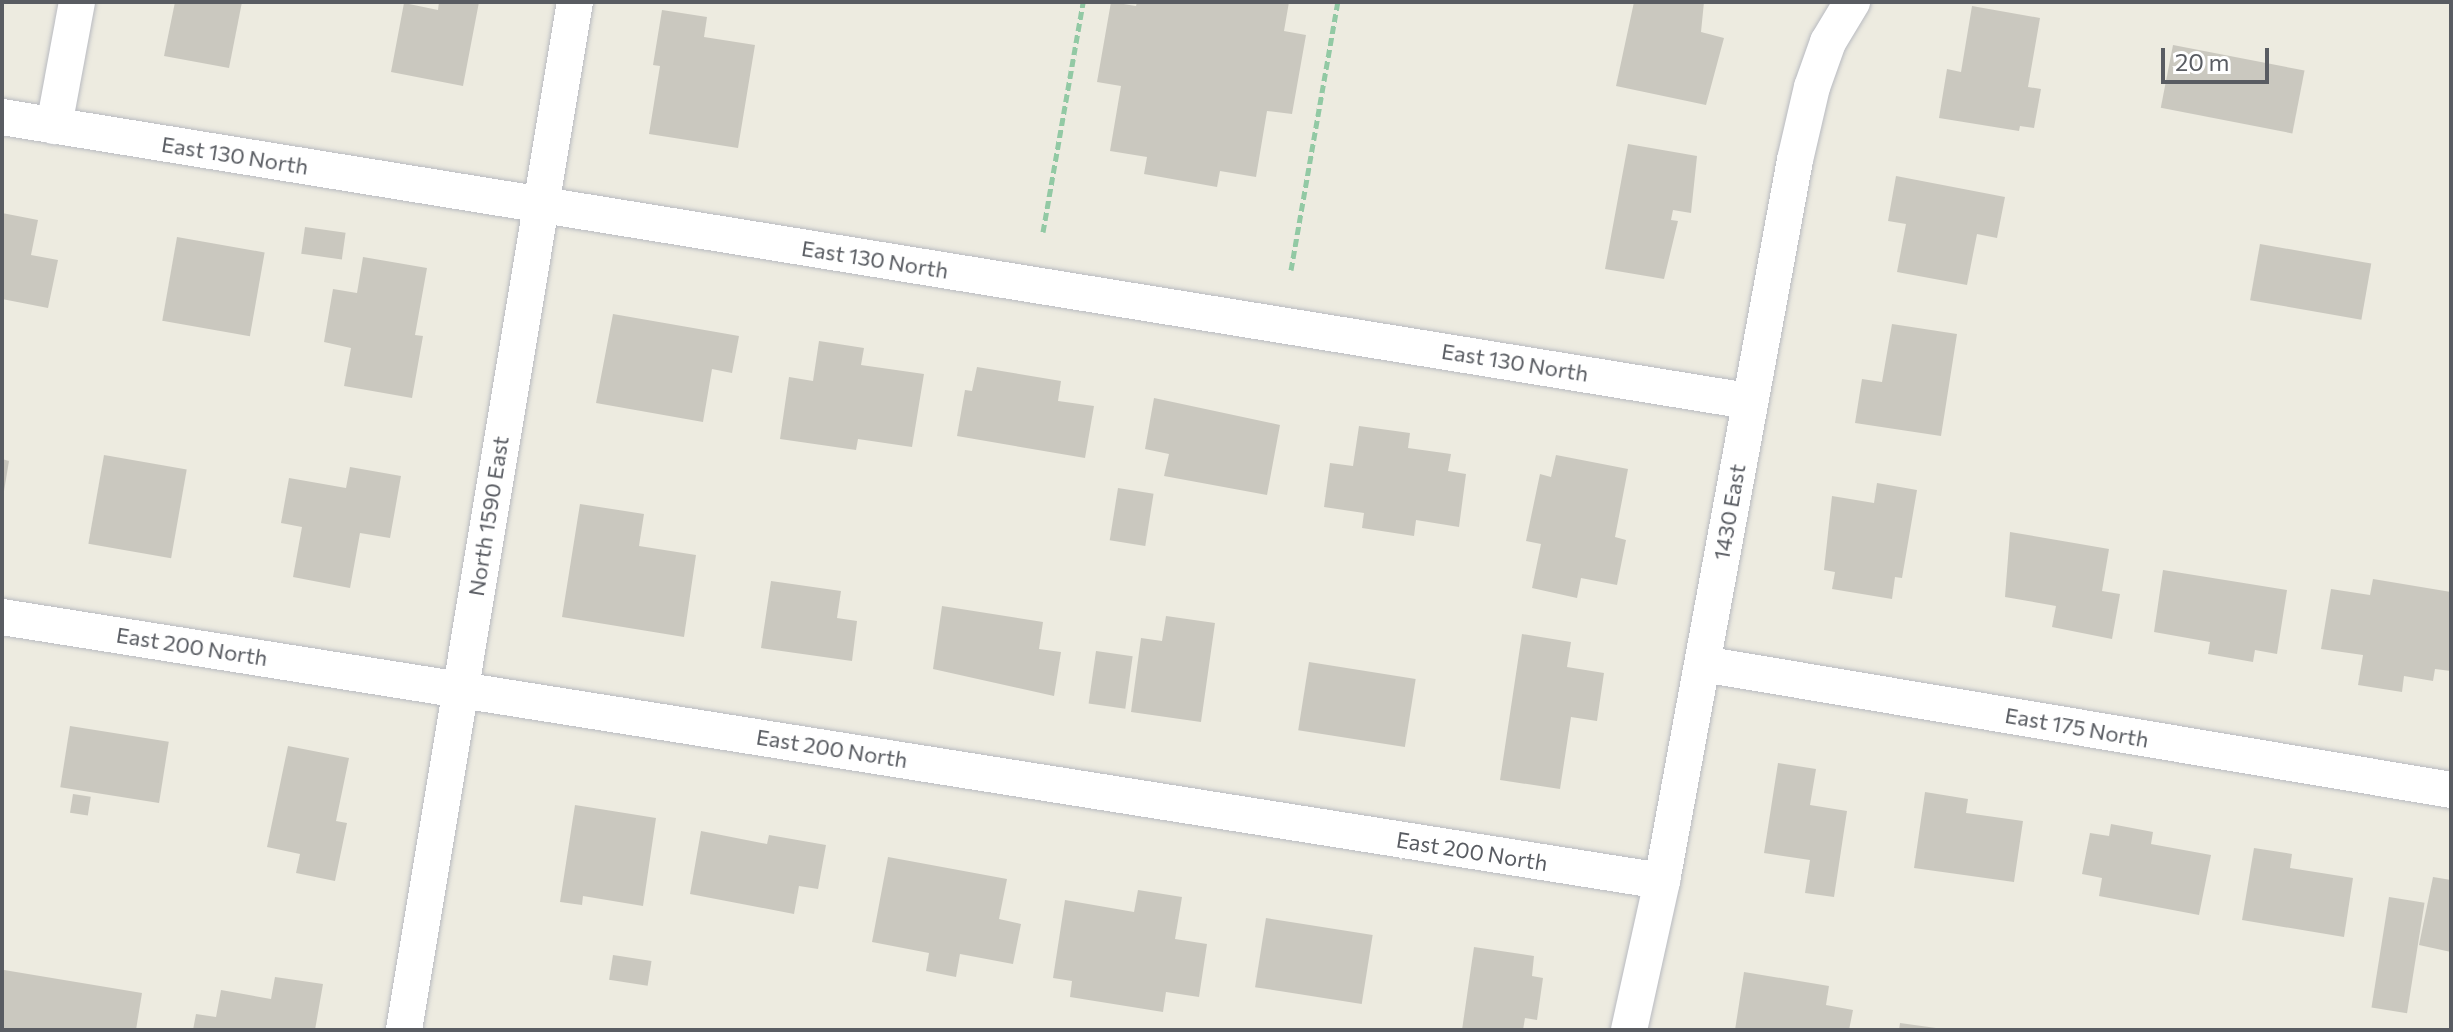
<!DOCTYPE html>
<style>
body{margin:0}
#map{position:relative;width:2453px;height:1032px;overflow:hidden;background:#edebe0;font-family:Commissioner,sans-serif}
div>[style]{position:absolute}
.building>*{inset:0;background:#cac8bf;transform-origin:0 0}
.path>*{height:5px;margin-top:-2.5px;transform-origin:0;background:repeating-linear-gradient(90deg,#92c9a4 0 8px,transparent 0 12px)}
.roads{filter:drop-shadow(0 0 2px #b8bac0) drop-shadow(0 0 2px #b8bac0)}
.minor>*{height:36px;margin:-18px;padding:0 18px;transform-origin:18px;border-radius:18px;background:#fff}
span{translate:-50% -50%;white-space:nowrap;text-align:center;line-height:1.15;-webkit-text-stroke:8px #fff;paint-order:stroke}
.street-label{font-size:22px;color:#595c62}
.frame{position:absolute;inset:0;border:4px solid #595c62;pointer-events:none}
.scale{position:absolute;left:2161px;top:48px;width:108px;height:36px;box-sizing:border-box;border:4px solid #595c62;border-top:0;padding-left:10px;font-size:24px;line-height:28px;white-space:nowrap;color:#595c62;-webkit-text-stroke:6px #fff;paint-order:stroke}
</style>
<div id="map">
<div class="building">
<div style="clip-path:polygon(175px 2px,242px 2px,229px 68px,164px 56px)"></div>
<div style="clip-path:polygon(439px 2px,479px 2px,463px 86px,391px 72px,404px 3px,438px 10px)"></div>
<div style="clip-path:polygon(1111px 2px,1136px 6px,1137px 2px,1289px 2px,1284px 31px,1306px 35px,1292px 114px,1267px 111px,1256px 177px,1220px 171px,1217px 187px,1144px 174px,1147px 157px,1110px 151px,1121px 86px,1097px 82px)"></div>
<div style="clip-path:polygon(1634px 2px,1704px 2px,1701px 32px,1724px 38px,1706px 105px,1616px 86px)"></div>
<div style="clip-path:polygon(1972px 6px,2040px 18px,2028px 87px,2041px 89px,2034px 128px,2020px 126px,2019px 131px,1939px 118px,1947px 69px,1961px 72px)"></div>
<div style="clip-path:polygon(662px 10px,707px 17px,704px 37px,755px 45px,738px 148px,649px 134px,660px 66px,653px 65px)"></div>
<div style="left:2173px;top:45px;width:134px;height:64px;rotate:11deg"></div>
<div style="clip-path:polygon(1628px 144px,1697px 156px,1691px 213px,1673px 210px,1671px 220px,1678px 221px,1664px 279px,1605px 269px)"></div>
<div style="clip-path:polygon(1896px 176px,2005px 197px,1997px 238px,1977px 234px,1967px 285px,1897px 272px,1906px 224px,1888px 221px)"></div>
<div style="clip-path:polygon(2px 213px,38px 220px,31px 255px,58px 260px,48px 308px,2px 299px)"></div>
<div style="left:305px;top:227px;width:41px;height:27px;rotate:8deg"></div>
<div style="left:177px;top:237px;width:89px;height:85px;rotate:10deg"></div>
<div style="left:2260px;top:244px;width:113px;height:57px;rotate:10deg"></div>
<div style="clip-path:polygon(363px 257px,427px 268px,415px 335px,423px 336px,412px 398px,344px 386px,351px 348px,324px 342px,333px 289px,357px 293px)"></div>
<div style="clip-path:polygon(613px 314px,739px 336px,732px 373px,712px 369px,703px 422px,596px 403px)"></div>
<div style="clip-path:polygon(1892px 324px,1957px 334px,1941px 436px,1855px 423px,1862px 379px,1882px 382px)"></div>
<div style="clip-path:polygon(819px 341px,864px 348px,861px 365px,924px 374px,912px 447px,858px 439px,856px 450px,780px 439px,789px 377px,813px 381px)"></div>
<div style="clip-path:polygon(977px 367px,1061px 381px,1058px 401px,1094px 406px,1085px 458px,957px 436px,965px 390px,972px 391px)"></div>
<div style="clip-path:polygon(1154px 398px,1280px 425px,1267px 495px,1164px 476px,1169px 454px,1145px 449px)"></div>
<div style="clip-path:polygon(1359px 426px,1410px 433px,1408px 448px,1451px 454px,1448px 471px,1466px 474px,1459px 527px,1416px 520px,1414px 536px,1362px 528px,1364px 513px,1324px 507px,1330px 463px,1353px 466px)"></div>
<div style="left:104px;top:455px;width:84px;height:90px;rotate:10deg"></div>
<div style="clip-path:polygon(1556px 455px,1628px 469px,1615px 537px,1626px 540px,1617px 585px,1581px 578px,1577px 598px,1532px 588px,1541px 544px,1526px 541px,1540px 474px,1551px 477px)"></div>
<div style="clip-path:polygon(2px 459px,9px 461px,4px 491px,2px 491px)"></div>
<div style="clip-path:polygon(350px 467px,401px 476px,390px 538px,360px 533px,350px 588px,293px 577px,302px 527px,281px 523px,289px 478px,346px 488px)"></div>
<div style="clip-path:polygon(1877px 483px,1917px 490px,1902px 578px,1895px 577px,1892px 599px,1832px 589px,1835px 572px,1824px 570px,1832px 496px,1874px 503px)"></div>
<div style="left:1118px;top:488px;width:36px;height:53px;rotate:9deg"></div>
<div style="clip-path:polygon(580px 504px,644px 514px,639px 546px,696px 555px,684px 637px,562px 617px)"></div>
<div style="clip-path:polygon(2010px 532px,2109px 549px,2102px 591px,2120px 594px,2112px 639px,2052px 627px,2056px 606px,2005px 597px)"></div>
<div style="clip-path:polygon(2163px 570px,2287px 590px,2277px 654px,2255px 650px,2253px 662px,2208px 654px,2210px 642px,2154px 632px)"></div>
<div style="clip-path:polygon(2373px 579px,2451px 592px,2451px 671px,2435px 669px,2433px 681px,2404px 676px,2402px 692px,2358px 685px,2363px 655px,2321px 649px,2331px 589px,2370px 595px)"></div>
<div style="clip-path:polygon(771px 581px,841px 591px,837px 618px,857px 621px,852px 661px,761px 648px)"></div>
<div style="clip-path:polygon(942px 606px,1043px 622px,1039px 649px,1061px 652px,1054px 696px,933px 669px)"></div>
<div style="clip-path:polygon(1166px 616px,1215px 623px,1201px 722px,1131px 712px,1141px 638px,1162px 641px)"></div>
<div style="clip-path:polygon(1522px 634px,1571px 642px,1567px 667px,1604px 673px,1597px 721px,1571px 717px,1560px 789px,1500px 780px)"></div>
<div style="left:1096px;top:651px;width:37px;height:53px;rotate:8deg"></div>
<div style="left:1309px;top:662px;width:108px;height:69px;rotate:9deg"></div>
<div style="left:70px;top:726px;width:100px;height:62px;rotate:9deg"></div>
<div style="clip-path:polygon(288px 746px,349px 758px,336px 821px,347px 823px,335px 881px,296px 873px,300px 854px,267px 847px)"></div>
<div style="clip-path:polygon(1778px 763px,1816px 769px,1810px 805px,1847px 811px,1834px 897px,1805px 893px,1810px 860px,1764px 853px)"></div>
<div style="clip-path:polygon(1925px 792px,1968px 799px,1966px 813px,2023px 821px,2014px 882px,1914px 868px)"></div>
<div style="left:73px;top:794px;width:18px;height:19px;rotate:9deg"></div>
<div style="clip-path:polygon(575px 805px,656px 818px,643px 906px,583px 896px,582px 905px,560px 902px)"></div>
<div style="clip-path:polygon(2111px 824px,2153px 832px,2151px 844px,2211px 855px,2199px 915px,2099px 896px,2102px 878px,2082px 874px,2090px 833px,2109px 836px)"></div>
<div style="clip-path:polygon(701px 831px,767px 844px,769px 835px,826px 845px,818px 889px,799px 886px,794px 914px,690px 894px)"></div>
<div style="clip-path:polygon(2254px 848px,2292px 854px,2290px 868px,2353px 878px,2344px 937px,2242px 920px)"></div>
<div style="clip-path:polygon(888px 857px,1007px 879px,999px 919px,1021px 924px,1013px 964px,960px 954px,956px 977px,926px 971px,929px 953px,872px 942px)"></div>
<div style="clip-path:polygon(2433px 877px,2451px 880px,2451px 952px,2419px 945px)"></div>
<div style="clip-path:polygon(1138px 890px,1182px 897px,1175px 939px,1207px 944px,1199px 997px,1166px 992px,1163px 1012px,1070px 997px,1072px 981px,1053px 978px,1065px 900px,1134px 912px)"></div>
<div style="left:2389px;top:897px;width:36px;height:112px;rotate:9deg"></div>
<div style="left:1266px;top:918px;width:108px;height:70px;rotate:9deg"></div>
<div style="clip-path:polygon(1474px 947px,1534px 956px,1532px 976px,1543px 978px,1537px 1020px,1525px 1018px,1523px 1030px,1462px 1030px)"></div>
<div style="left:613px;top:955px;width:39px;height:25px;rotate:9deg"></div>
<div style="clip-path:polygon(4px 970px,142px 993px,136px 1030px,2px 1030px)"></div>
<div style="clip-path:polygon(1744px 972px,1829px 986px,1826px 1005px,1853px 1010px,1849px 1030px,1735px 1030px)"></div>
<div style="clip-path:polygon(275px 977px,323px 984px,315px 1030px,193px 1030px,196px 1014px,216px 1017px,221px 990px,271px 999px)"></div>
<div style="clip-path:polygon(1900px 1023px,1936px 1028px,1936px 1030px,1899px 1030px)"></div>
</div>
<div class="path">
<div style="left:1043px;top:232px;width:233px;rotate:-80.1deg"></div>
<div style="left:1291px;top:270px;width:272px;rotate:-80.1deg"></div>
</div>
<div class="roads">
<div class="minor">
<div style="left:2px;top:117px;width:1769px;rotate:9.24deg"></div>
<div style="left:54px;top:126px;width:126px;rotate:-79.5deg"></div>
<div style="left:2px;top:617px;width:1681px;rotate:9.04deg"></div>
<div style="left:1703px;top:664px;width:759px;rotate:9.56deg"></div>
<div style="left:404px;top:1030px;width:1042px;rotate:-80.56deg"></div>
<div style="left:1629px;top:1030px;width:153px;rotate:-77.5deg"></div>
<div style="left:1662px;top:881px;width:733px;rotate:-79.55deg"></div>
<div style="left:1795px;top:160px;width:75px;rotate:-76.9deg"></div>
<div style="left:1812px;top:87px;width:48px;rotate:-70.4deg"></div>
<div style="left:1828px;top:42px;width:47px;rotate:-59deg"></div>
</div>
</div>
<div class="street-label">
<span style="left:235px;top:155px;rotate:9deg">East 130 North</span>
<span style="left:875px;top:259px;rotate:9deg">East 130 North</span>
<span style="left:1515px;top:362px;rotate:9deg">East 130 North</span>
<span style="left:1729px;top:512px;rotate:-80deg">1430 East</span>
<span style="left:488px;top:516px;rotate:-81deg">North 1590 East</span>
<span style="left:192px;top:646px;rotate:9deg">East 200 North</span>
<span style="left:2077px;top:727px;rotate:10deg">East 175 North</span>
<span style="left:832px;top:748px;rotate:9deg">East 200 North</span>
<span style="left:1472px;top:851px;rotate:9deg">East 200 North</span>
</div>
<div class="frame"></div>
<div class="scale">20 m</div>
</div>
